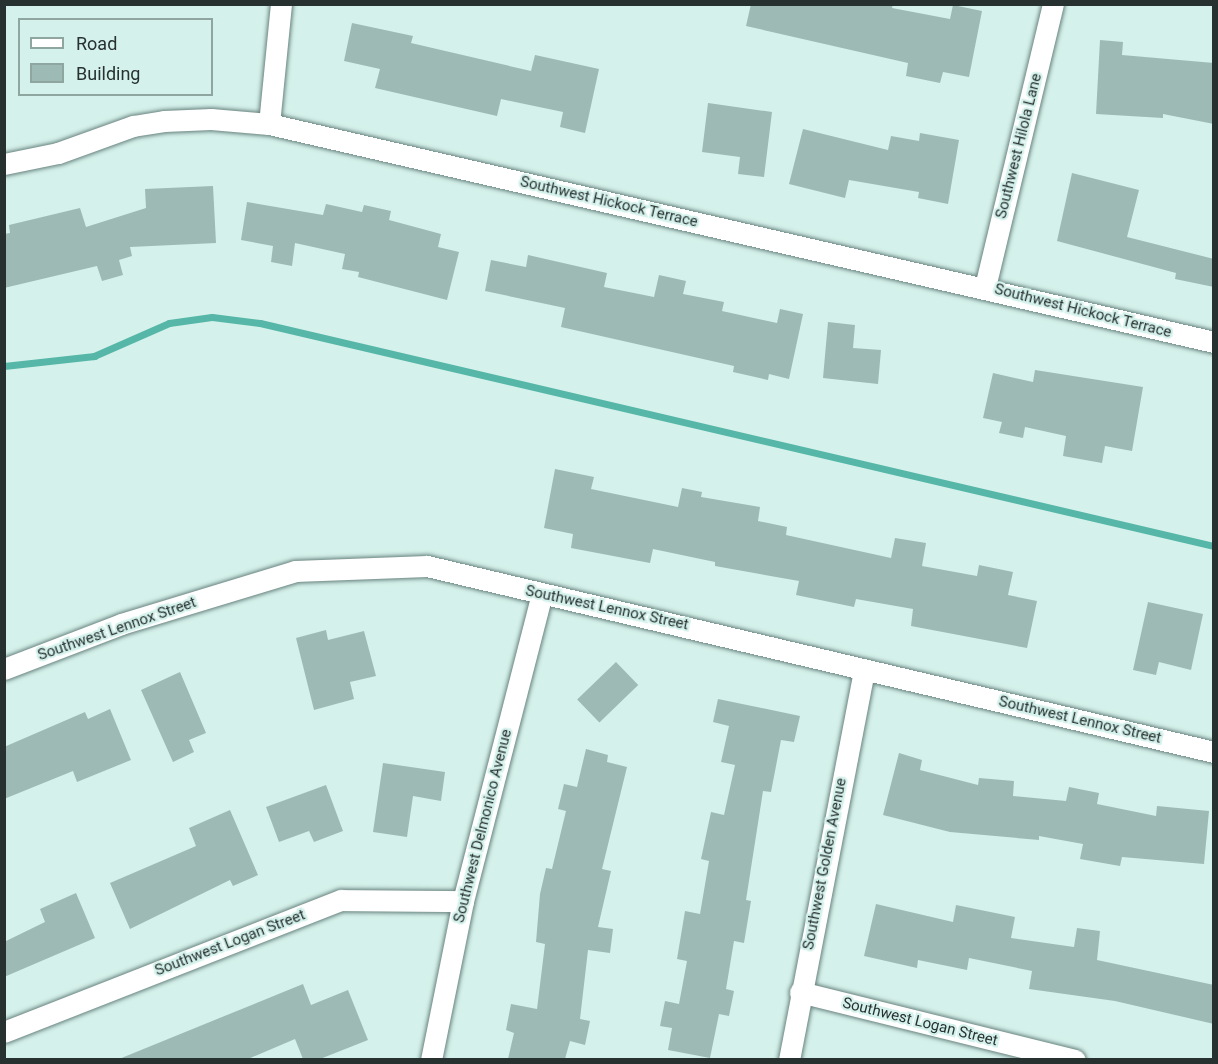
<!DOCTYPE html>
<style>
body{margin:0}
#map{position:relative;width:1218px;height:1064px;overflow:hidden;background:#d5f1eb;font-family:Roboto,sans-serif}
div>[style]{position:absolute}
.stream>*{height:7px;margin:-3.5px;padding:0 3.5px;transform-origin:3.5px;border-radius:3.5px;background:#56b7a8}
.building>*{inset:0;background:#9ebab4;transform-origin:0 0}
.roads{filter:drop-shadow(0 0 2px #69837e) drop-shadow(0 0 2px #69837e)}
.minor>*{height:21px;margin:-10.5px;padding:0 10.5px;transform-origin:10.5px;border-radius:10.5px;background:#fff}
span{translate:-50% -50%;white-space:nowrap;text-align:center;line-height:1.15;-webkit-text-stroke:4.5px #d5f1eb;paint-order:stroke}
.street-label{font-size:15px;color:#273230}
.frame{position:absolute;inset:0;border:6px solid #273230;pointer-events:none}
.legend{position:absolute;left:18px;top:18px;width:195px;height:78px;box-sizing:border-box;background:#d5f1eb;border:2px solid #8fa5a0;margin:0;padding:8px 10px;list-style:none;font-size:18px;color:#273230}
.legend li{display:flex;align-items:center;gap:12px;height:30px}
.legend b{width:30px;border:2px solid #8fa5a0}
</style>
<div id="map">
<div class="stream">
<div style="left:4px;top:366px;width:91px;rotate:-6.3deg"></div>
<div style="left:94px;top:356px;width:82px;rotate:-23.7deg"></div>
<div style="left:169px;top:323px;width:43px;rotate:-7.9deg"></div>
<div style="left:212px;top:317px;width:48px;rotate:7.1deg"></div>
<div style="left:260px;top:323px;width:980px;rotate:13.16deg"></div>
</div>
<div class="building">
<div style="clip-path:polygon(751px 4px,893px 4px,892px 8px,950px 19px,953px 5px,982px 11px,969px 77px,943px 72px,940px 83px,906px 76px,908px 63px,746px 26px)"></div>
<div style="clip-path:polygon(352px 23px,413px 36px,411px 43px,531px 71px,535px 55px,599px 69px,585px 133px,560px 127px,563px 112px,501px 99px,497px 116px,375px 88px,380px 69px,344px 61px)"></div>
<div style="clip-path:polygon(1100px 40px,1123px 42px,1122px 55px,1214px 63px,1214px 124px,1163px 114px,1163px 118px,1096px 114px)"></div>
<div style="clip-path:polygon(708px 103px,772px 112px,764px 177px,738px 174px,740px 157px,702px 152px)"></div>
<div style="clip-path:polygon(803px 129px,888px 150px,891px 136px,919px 141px,920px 133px,959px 140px,948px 204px,918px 198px,919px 192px,849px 180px,845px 198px,789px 184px)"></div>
<div style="clip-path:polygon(1072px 173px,1139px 190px,1127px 237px,1214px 259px,1214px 287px,1175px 279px,1176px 273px,1057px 241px)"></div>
<div style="clip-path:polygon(213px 186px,216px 243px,130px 247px,132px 256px,119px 260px,123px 275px,102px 281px,97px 266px,4px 288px,4px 234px,10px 233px,9px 225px,80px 208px,86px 227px,146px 208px,145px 189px)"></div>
<div style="clip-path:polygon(247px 202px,323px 215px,326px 204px,362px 212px,364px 205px,391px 211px,389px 220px,441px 234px,438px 247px,459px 252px,447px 300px,358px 277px,359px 272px,342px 269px,345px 254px,295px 243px,292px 266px,271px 262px,273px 246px,241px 240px)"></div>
<div style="clip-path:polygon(528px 255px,607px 273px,604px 287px,654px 297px,659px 275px,686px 281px,683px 294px,724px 302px,722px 311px,777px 323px,780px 309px,803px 314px,789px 379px,769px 374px,768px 380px,733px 372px,734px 366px,561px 327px,565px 308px,485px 291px,491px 260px,526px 267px)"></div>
<div style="clip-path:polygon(828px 322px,855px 325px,853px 348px,881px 350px,878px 384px,823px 378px)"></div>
<div style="clip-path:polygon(1035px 370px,1143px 387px,1132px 451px,1105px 446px,1102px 463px,1063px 456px,1066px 436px,1025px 427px,1023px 438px,999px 433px,1002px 422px,983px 418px,993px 373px,1033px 382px)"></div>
<div style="clip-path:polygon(555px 469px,594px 477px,591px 489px,678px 507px,682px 488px,702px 492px,701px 497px,760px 507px,758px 521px,787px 527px,786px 535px,891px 558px,895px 538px,926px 543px,922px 566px,977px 576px,979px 565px,1013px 572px,1008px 595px,1037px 601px,1027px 648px,911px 626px,913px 609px,856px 599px,854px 607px,796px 595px,799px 581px,715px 566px,715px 562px,653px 549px,650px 563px,571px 548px,573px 534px,544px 528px)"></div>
<div style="clip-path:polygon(1148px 602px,1203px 614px,1191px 670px,1159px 662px,1156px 675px,1133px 670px)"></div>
<div style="clip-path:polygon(326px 630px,328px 640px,364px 631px,376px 676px,350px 682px,354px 699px,314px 710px,296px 638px)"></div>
<div style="left:616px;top:662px;width:32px;height:54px;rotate:46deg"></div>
<div style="clip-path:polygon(180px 672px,206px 733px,189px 740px,194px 752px,173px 762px,141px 690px)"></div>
<div style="clip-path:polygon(718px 699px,800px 716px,794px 742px,781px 740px,771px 792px,763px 791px,746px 900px,751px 901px,744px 943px,734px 941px,726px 989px,734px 991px,729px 1016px,719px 1014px,710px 1058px,668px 1050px,672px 1028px,660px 1026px,665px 1001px,679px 1004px,687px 961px,677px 959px,685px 911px,700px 914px,709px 861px,701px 859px,711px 812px,724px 815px,735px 765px,721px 762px,729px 726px,713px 722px)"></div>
<div style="clip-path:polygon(110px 709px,131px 760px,77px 782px,73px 771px,4px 799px,4px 747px,85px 712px,88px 719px)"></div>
<div style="clip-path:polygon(586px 749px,608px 755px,607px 762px,627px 767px,602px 869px,611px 871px,598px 927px,613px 929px,610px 953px,588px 950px,580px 1019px,590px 1021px,585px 1045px,570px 1041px,565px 1059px,508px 1059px,514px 1033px,506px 1030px,511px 1004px,537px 1009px,545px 944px,536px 942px,540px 894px,546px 868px,552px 869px,566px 811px,558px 809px,564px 784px,577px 787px)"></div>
<div style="clip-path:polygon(899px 753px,922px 760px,920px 770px,978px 785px,979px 778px,1014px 781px,1013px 796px,1066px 801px,1069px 787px,1099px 793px,1097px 804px,1156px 816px,1157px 806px,1209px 811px,1204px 864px,1122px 857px,1120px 866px,1080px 859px,1083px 844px,1039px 836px,1039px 840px,950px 832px,883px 815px)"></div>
<div style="clip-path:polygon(383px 763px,445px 772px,441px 801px,413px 796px,407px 837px,373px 832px)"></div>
<div style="clip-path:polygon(326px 785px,343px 831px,314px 842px,309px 831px,279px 842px,266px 807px)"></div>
<div style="clip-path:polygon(230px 810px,258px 875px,233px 886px,230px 880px,130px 929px,110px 883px,196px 846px,189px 828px)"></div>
<div style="clip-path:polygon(76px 893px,95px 938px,4px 977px,4px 942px,45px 922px,40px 909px)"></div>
<div style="clip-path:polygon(876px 904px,953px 922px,956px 905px,1015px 917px,1011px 938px,1074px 947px,1077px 928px,1100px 931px,1097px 960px,1214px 985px,1214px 1024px,1115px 1001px,1029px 989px,1032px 971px,969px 958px,967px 970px,918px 960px,917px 968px,864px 956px)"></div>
<div style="clip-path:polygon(303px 984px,311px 1005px,348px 990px,368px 1040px,320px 1059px,303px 1059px,295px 1039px,248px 1059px,119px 1059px)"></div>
</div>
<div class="roads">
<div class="minor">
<div style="left:269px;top:124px;width:121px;rotate:-84.3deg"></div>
<div style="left:4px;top:164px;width:55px;rotate:-11.5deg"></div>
<div style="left:58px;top:153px;width:80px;rotate:-19.8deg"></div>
<div style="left:133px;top:126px;width:31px;rotate:-9deg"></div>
<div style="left:164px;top:121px;width:47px;rotate:-2.4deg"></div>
<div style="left:211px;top:119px;width:58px;rotate:4.9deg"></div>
<div style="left:269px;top:124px;width:970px;rotate:12.99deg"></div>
<div style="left:985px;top:287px;width:291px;rotate:-76.5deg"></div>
<div style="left:4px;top:669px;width:125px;rotate:-21deg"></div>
<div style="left:121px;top:624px;width:182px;rotate:-16.9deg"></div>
<div style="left:295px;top:571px;width:132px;rotate:-2.2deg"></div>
<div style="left:427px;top:566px;width:809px;rotate:13.3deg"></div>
<div style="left:800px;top:992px;width:283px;rotate:13.9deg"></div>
<div style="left:4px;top:1032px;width:362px;rotate:-21.4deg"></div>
<div style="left:341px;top:900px;width:122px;rotate:0.5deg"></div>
<div style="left:431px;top:1060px;width:162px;rotate:-78.6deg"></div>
<div style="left:463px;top:901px;width:317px;rotate:-75.6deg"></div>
<div style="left:789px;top:1060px;width:397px;rotate:-79.1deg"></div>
</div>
</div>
<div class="street-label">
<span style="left:1019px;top:146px;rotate:-76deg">Southwest Hilola Lane</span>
<span style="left:609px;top:202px;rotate:13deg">Southwest Hickock Terrace</span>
<span style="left:1083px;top:311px;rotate:14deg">Southwest Hickock Terrace</span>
<span style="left:607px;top:608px;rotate:12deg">Southwest Lennox Street</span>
<span style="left:117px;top:629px;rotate:-19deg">Southwest Lennox Street</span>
<span style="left:1080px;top:720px;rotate:13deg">Southwest Lennox Street</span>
<span style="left:483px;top:826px;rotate:-76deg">Southwest Delmonico Avenue</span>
<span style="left:825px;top:864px;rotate:-79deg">Southwest Golden Avenue</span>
<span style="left:230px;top:943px;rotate:-21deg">Southwest Logan Street</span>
<span style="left:920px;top:1022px;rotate:14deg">Southwest Logan Street</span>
</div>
<div class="frame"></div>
<ul class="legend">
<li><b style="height:8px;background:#fff"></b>Road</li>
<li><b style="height:16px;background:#9ebab4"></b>Building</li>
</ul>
</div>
